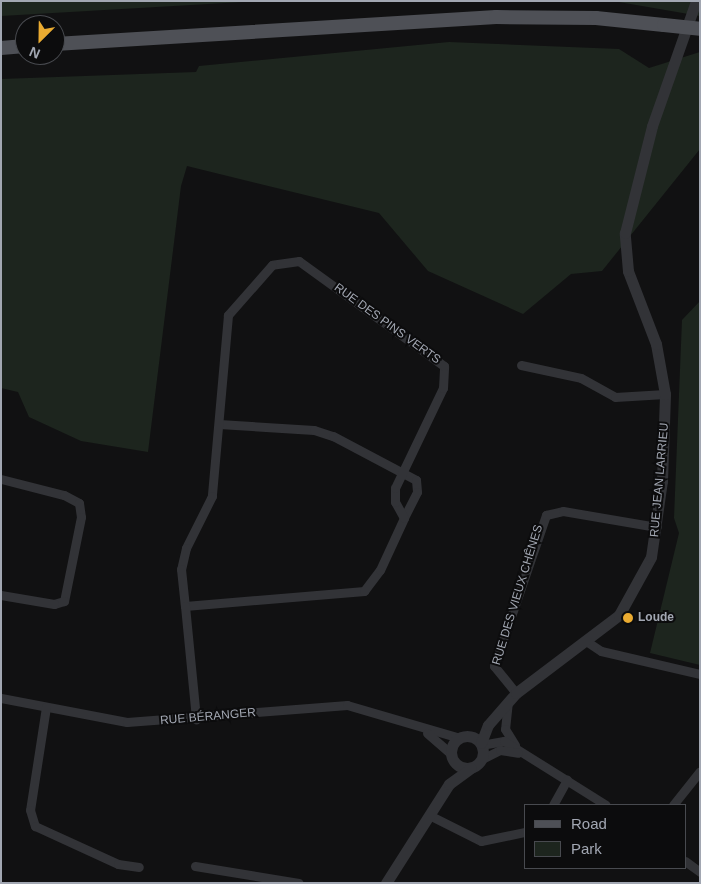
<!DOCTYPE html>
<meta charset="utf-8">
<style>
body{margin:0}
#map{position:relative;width:701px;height:884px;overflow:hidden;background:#111112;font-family:Arial,sans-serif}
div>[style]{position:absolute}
.green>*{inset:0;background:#1d251e}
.minor>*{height:9px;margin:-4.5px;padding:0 4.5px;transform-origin:4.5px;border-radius:4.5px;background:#323337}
.tertiary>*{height:11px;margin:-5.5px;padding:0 5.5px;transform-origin:5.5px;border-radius:5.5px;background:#323337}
.tertiary>.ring{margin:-5.5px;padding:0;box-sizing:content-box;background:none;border:11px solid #323337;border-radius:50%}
.primary>*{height:14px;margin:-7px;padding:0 7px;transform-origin:7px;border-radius:7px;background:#4e5056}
.primary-bridge>*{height:14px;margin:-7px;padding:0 7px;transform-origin:7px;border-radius:7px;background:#4e5056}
.dots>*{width:14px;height:14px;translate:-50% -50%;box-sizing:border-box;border:2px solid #0c0c0d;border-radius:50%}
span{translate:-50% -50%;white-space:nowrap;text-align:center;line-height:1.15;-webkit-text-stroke:4px #0c0c0d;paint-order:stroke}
.street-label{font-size:12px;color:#a2a7b2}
.poi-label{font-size:12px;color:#a2a7b2;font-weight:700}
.left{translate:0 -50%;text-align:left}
.frame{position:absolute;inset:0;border:2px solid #a2a7b2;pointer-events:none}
.legend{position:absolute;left:524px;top:804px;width:162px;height:65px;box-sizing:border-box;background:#0c0c0d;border:1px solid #484a4f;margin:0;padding:6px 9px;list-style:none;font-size:15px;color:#a2a7b2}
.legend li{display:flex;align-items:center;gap:10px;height:25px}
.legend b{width:25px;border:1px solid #484a4f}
.north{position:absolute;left:15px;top:15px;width:50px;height:50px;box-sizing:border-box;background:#0c0c0d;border:1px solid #484a4f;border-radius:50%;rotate:203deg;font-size:14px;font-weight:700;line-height:20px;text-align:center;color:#a2a7b2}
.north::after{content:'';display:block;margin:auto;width:18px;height:22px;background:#eaab31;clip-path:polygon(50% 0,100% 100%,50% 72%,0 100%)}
</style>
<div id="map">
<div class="green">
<div style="clip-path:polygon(1px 1px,262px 1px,1px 16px)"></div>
<div style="clip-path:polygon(613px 1px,700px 1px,700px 16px)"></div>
<div style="clip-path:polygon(449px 42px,619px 49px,649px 68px,700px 52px,700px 149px,602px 271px,571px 274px,523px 314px,428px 271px,379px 213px,187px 166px,181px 186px,148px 452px,81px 441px,29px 417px,18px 392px,1px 388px,1px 79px,196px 72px,199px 66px)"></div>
<div style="clip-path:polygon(700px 301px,700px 665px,650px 653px,679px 533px,674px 518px,682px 320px)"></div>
</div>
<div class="minor">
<div style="left:521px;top:365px;width:61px;rotate:12.2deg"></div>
<div style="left:581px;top:378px;width:39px;rotate:29deg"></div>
<div style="left:615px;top:397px;width:50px;rotate:-3.4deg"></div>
<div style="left:219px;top:424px;width:95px;rotate:3.6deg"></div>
<div style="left:314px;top:430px;width:20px;rotate:18deg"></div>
<div style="left:333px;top:436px;width:94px;rotate:27.9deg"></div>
<div style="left:416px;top:480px;width:12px;rotate:85deg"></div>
<div style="left:417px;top:492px;width:29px;rotate:117deg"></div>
<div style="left:1px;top:479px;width:65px;rotate:14.3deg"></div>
<div style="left:64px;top:495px;width:17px;rotate:28deg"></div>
<div style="left:79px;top:503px;width:14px;rotate:82deg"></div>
<div style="left:81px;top:517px;width:86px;rotate:101.4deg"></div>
<div style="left:64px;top:601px;width:10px;rotate:163deg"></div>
<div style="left:54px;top:604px;width:54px;rotate:-170.4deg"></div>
<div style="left:185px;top:606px;width:180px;rotate:-4.8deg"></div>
<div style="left:364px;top:591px;width:26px;rotate:-53deg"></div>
<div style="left:380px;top:570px;width:57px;rotate:-65.2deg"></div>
<div style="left:404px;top:518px;width:18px;rotate:-119deg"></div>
<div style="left:395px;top:502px;width:14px;rotate:-90deg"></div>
<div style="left:395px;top:488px;width:111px;rotate:-64.4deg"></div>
<div style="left:443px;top:388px;width:22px;rotate:-87deg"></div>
<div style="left:444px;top:366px;width:179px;rotate:-144.1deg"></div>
<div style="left:299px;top:261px;width:27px;rotate:172deg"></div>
<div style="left:272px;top:265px;width:67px;rotate:131.3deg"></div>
<div style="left:228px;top:315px;width:182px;rotate:95.1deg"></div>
<div style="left:212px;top:496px;width:58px;rotate:116.6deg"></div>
<div style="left:186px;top:548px;width:22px;rotate:103deg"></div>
<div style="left:181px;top:569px;width:37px;rotate:84deg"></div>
<div style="left:185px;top:606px;width:114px;rotate:84.4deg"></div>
<div style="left:586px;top:641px;width:18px;rotate:34deg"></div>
<div style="left:601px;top:651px;width:102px;rotate:13.1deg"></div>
<div style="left:516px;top:693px;width:35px;rotate:-129deg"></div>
<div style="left:494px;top:666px;width:160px;rotate:-71deg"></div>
<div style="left:546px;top:515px;width:17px;rotate:-13deg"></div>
<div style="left:563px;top:511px;width:95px;rotate:9.7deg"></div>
<div style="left:1px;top:698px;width:128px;rotate:10.8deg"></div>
<div style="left:127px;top:722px;width:221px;rotate:-4.4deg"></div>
<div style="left:347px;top:705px;width:118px;rotate:16.3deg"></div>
<div style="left:508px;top:701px;width:28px;rotate:96deg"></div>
<div style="left:505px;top:729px;width:19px;rotate:58deg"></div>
<div style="left:46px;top:707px;width:104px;rotate:98.8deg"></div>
<div style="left:30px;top:810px;width:17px;rotate:73deg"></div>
<div style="left:35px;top:826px;width:91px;rotate:24.6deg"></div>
<div style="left:118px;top:864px;width:21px;rotate:8deg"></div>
<div style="left:427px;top:733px;width:32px;rotate:41deg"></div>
<div style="left:481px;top:745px;width:23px;rotate:-10deg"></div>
<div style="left:504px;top:741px;width:120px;rotate:32.1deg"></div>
<div style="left:482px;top:759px;width:20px;rotate:-27deg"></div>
<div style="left:500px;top:750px;width:18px;rotate:9deg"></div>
<div style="left:553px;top:805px;width:29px;rotate:-61deg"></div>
<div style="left:673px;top:805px;width:43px;rotate:-51.5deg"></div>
<div style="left:429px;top:815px;width:58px;rotate:26.6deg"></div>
<div style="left:481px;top:841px;width:45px;rotate:-11.6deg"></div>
<div style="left:685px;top:861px;width:19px;rotate:36deg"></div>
<div style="left:195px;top:866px;width:105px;rotate:9.3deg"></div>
</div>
<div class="tertiary">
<div class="ring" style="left:451px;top:736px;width:21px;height:21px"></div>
<div style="left:481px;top:743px;width:19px;rotate:-69deg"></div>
<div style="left:488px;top:725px;width:43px;rotate:-48.8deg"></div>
<div style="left:516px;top:693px;width:129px;rotate:-37.1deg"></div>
<div style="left:619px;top:615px;width:66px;rotate:-61.1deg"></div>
<div style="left:651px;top:557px;width:77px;rotate:-81.8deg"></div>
<div style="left:662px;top:481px;width:87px;rotate:-88deg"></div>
<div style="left:665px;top:394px;width:51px;rotate:-100.2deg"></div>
<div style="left:656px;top:344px;width:78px;rotate:-111deg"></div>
<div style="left:628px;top:271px;width:38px;rotate:-95deg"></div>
<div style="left:625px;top:233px;width:110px;rotate:-75.8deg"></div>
<div style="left:652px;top:126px;width:133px;rotate:-70.6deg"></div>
<div style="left:386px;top:883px;width:117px;rotate:-57.5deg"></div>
<div style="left:449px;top:784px;width:27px;rotate:-36deg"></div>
</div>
<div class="primary">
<div style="left:55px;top:44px;width:442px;rotate:-3.5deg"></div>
<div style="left:496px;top:17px;width:100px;rotate:0.6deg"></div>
<div style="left:596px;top:18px;width:68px;rotate:5.9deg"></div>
<div style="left:1px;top:48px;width:24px;rotate:-5deg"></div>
</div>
<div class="primary-bridge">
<div style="left:664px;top:25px;width:36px;rotate:6deg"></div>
</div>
<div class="dots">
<div style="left:628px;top:618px;background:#eaab31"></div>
</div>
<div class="street-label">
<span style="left:387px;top:324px;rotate:36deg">RUE DES PINS VERTS</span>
<span style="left:660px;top:480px;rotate:-85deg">RUE JEAN LARRIEU</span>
<span style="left:518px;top:595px;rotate:-73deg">RUE DES VIEUX CHÊNES</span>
<span style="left:208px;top:717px;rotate:-5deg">RUE BÉRANGER</span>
</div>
<div class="poi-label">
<span class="left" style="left:638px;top:618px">Loude</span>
</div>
<div class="frame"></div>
<ul class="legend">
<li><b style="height:6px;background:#4e5056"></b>Road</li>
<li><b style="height:14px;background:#1d251e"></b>Park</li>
</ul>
<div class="north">N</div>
</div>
